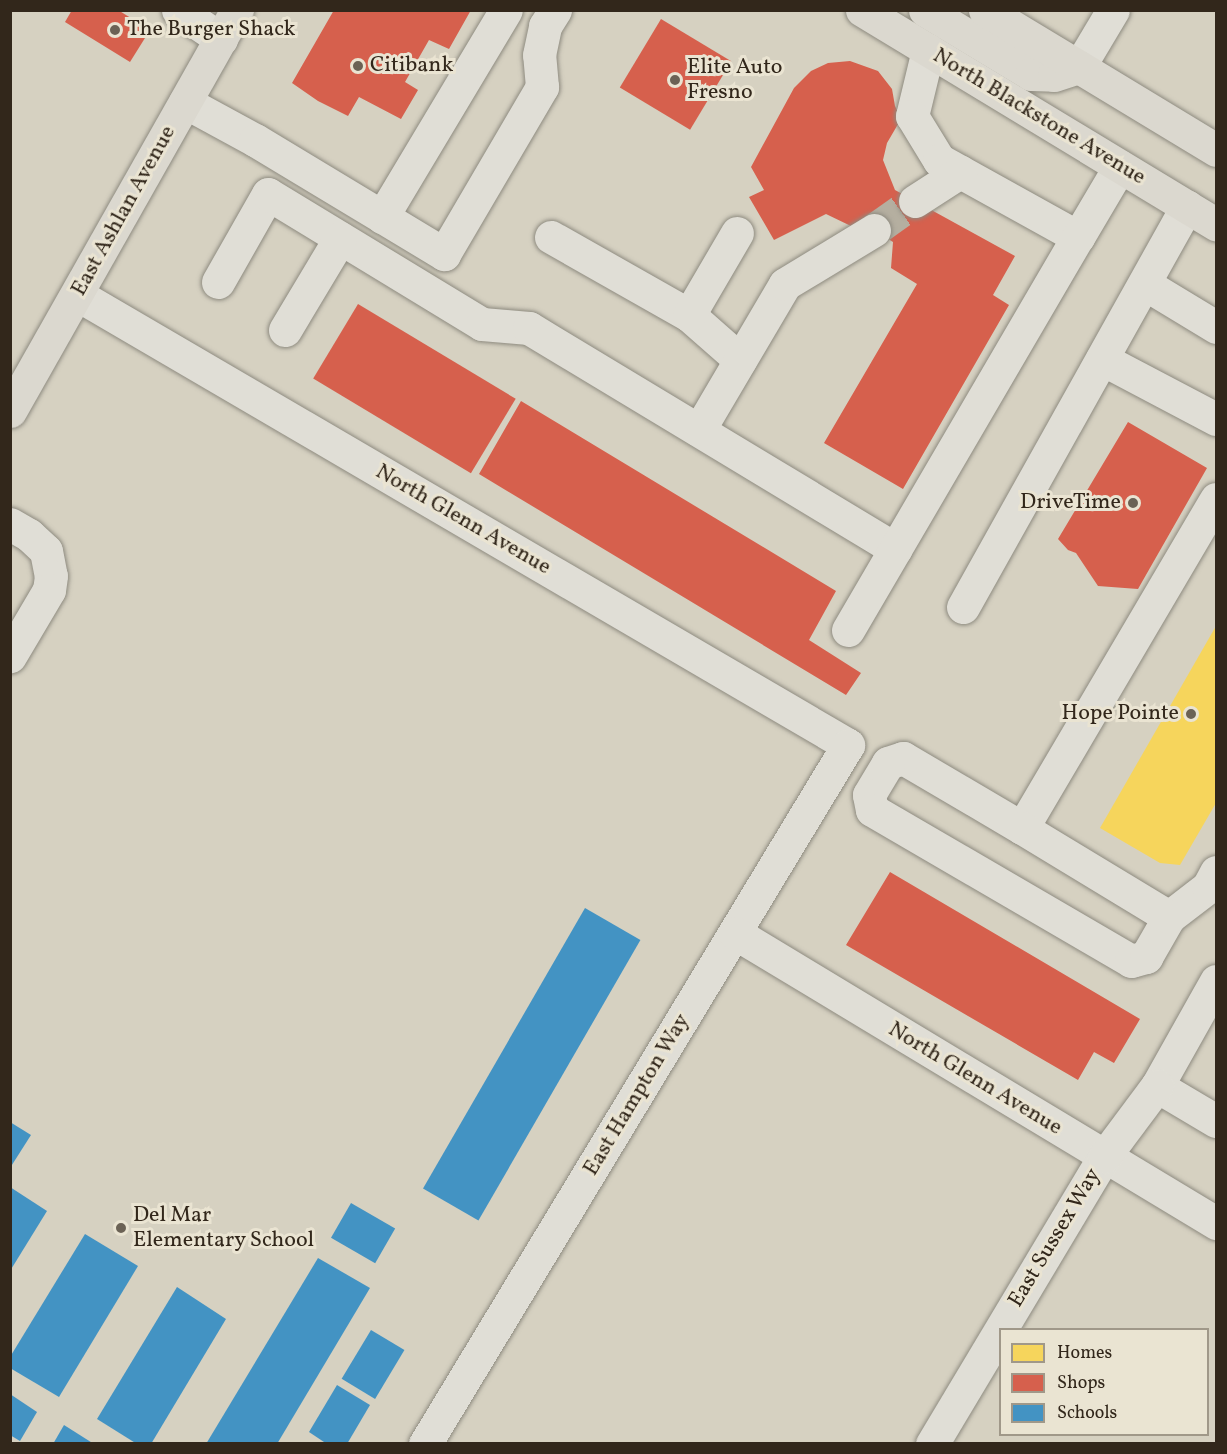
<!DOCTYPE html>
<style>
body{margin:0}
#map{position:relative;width:1227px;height:1454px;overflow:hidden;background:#d6d1c1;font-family:Vollkorn,serif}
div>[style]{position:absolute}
.homes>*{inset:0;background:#f6d55c}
.shops>*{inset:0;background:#d6604d;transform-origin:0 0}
.schools>*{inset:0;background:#4393c3;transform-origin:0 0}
.minor-tunnel>*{height:33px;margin-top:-16.5px;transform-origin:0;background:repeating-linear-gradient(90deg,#b5afa0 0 33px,transparent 0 49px)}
.roads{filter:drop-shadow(0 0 2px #8e8b80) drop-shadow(0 0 2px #8e8b80)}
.minor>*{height:33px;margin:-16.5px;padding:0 16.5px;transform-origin:16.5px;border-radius:16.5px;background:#e0ded6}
.major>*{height:33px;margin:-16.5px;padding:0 16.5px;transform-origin:16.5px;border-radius:16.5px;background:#dbd8cf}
.dots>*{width:16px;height:16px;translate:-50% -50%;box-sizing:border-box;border:3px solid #eae4d2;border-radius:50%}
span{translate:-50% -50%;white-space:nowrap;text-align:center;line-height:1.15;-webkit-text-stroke:6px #eae4d2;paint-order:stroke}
.poi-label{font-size:22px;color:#32271b}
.left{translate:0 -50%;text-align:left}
.right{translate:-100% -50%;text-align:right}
.street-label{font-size:22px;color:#32271b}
.frame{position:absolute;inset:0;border:12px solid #32271b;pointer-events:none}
.legend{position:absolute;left:999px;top:1328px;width:210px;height:108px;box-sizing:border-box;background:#eae4d2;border:2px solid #a09889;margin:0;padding:8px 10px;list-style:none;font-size:18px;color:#32271b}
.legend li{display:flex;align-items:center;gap:12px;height:30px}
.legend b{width:30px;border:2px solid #a09889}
</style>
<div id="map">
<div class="homes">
<div style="clip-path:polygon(1216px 626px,1216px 803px,1180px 865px,1160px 863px,1100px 828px)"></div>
</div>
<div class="shops">
<div style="clip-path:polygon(72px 10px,118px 10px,150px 30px,130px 62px,65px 22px)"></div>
<div style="clip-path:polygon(334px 10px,471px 10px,449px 49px,429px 40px,405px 82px,418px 90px,401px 119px,359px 97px,348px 116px,318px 101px,292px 83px)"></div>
<div style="left:661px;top:19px;width:82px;height:80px;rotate:31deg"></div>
<div style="clip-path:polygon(850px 61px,878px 71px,892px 89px,895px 106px,901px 119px,887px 143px,883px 160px,895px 190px,1015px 256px,993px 295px,1009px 305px,903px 489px,824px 443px,917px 284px,891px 268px,893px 242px,874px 230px,853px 227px,826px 214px,774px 240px,749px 197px,764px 190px,751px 167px,794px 88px,811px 71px,828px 63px)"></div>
<div style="left:358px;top:304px;width:184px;height:87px;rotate:31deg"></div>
<div style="clip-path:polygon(521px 401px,836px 591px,809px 640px,861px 673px,846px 695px,479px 474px)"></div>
<div style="clip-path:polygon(1128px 422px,1207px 468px,1138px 589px,1098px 586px,1076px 553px,1068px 550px,1058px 539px)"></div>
<div style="clip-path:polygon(890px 872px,1140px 1019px,1114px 1063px,1094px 1052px,1078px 1080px,846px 945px)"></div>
</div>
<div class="schools">
<div style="left:585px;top:908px;width:64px;height:324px;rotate:30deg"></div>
<div style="clip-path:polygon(10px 1122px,31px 1135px,10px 1168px)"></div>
<div style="clip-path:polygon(10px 1187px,47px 1211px,10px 1271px)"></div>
<div style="left:351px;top:1203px;width:51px;height:40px;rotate:30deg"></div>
<div style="clip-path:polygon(85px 1234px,138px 1266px,59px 1397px,10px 1368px,10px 1357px)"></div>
<div style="clip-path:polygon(318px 1258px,370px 1288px,277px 1444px,206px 1444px)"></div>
<div style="clip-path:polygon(177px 1287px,226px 1319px,151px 1444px,137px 1444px,97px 1419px)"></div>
<div style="left:371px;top:1330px;width:39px;height:57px;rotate:31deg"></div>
<div style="clip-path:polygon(337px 1385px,370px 1405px,347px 1444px,327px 1444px,309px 1432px)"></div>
<div style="clip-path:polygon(10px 1394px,37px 1412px,20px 1441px,10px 1435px)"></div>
<div style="clip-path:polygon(64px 1425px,94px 1444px,53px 1444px)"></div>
</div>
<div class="minor-tunnel">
<div style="left:874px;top:230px;width:50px;rotate:-35.3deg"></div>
</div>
<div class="roads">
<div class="minor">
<div style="left:178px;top:10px;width:52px;rotate:34deg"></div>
<div style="left:928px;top:50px;width:68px;rotate:103.6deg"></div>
<div style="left:912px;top:116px;width:52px;rotate:58.5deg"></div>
<div style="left:939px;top:160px;width:159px;rotate:29deg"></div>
<div style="left:1078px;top:237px;width:82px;rotate:-59.4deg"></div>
<div style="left:1079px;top:67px;width:66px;rotate:-59.2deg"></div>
<div style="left:185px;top:102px;width:80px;rotate:28.5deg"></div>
<div style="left:255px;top:140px;width:221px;rotate:31.1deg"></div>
<div style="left:444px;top:254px;width:194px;rotate:-59.6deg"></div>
<div style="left:542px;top:87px;width:32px;rotate:-95deg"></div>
<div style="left:539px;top:55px;width:30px;rotate:-78deg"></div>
<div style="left:545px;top:26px;width:19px;rotate:-58deg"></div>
<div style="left:915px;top:201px;width:54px;rotate:-32.8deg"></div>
<div style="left:382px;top:217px;width:241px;rotate:-59.1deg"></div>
<div style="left:551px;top:237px;width:159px;rotate:29.5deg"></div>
<div style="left:689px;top:315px;width:68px;rotate:41.4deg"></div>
<div style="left:218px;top:282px;width:101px;rotate:-60.4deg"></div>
<div style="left:268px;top:194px;width:250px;rotate:31.3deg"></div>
<div style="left:482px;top:324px;width:47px;rotate:4.9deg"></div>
<div style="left:529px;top:328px;width:428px;rotate:31.1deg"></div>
<div style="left:1145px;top:284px;width:83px;rotate:31.2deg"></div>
<div style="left:78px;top:295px;width:892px;rotate:30.3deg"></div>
<div style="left:848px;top:745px;width:817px;rotate:121.18deg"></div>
<div style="left:689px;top:315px;width:95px;rotate:-59.7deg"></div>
<div style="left:285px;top:330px;width:107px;rotate:-59.1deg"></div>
<div style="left:1102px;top:359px;width:129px;rotate:27.8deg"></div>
<div style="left:699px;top:430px;width:169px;rotate:-59.5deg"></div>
<div style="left:785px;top:284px;width:104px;rotate:-31.2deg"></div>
<div style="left:1216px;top:499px;width:382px;rotate:120.5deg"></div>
<div style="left:1022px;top:828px;width:138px;rotate:-149.5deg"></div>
<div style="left:903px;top:758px;width:16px;rotate:162deg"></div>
<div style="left:888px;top:763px;width:37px;rotate:121deg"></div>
<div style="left:869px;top:795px;width:15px;rotate:79deg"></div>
<div style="left:872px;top:810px;width:300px;rotate:30.2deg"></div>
<div style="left:1131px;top:961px;width:16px;rotate:-15deg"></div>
<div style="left:1146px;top:957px;width:46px;rotate:-60.1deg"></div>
<div style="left:1169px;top:917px;width:49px;rotate:-37.6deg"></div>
<div style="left:1208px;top:887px;width:17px;rotate:-62deg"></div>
<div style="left:10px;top:524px;width:22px;rotate:30deg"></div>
<div style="left:29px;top:535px;width:23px;rotate:43deg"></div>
<div style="left:46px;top:551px;width:25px;rotate:79deg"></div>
<div style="left:51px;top:576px;width:14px;rotate:98deg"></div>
<div style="left:49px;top:590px;width:77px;rotate:120.6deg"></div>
<div style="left:963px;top:607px;width:459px;rotate:-60.8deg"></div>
<div style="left:848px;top:630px;width:455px;rotate:-59.7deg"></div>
<div style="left:1022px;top:828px;width:172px;rotate:31.2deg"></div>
<div style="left:735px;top:933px;width:562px;rotate:31.09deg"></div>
<div style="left:1216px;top:981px;width:120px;rotate:119.3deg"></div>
<div style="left:1157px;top:1086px;width:69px;rotate:30.7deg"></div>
<div style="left:932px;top:1444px;width:335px;rotate:-59.1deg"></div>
<div style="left:1104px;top:1157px;width:89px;rotate:-53.3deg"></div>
</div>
<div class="major">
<div style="left:862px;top:10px;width:414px;rotate:31.2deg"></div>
<div style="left:925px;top:10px;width:124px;rotate:31.1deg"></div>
<div style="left:1031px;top:74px;width:23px;rotate:2deg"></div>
<div style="left:1054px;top:75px;width:26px;rotate:-18deg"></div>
<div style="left:985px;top:10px;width:270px;rotate:31.2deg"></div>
<div style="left:10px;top:411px;width:461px;rotate:-60.5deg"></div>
</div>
</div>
<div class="dots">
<div style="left:115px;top:30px;background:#6b6255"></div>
<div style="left:358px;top:66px;background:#6b6255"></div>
<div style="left:675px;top:80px;background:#6b6255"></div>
<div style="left:1133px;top:503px;background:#6b6255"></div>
<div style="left:1191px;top:714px;background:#6b6255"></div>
<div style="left:121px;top:1228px;background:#6b6255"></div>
</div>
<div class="poi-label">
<span class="left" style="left:127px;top:30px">The Burger Shack</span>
<span class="left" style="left:370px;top:66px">Citibank</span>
<span class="left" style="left:687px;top:80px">Elite Auto<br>Fresno</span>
<span class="right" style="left:1121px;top:503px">DriveTime</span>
<span class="right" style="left:1179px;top:714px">Hope Pointe</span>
<span class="left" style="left:133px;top:1228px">Del Mar<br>Elementary School</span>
</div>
<div class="street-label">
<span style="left:1039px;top:117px;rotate:31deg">North Blackstone Avenue</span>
<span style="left:124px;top:211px;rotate:-61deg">East Ashlan Avenue</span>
<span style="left:463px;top:520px;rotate:30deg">North Glenn Avenue</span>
<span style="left:975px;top:1079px;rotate:31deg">North Glenn Avenue</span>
<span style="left:637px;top:1095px;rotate:-59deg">East Hampton Way</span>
<span style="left:1055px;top:1238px;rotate:-59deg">East Sussex Way</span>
</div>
<div class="frame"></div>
<ul class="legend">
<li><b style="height:16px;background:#f6d55c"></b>Homes</li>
<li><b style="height:16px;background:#d6604d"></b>Shops</li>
<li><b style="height:16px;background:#4393c3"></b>Schools</li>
</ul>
</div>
